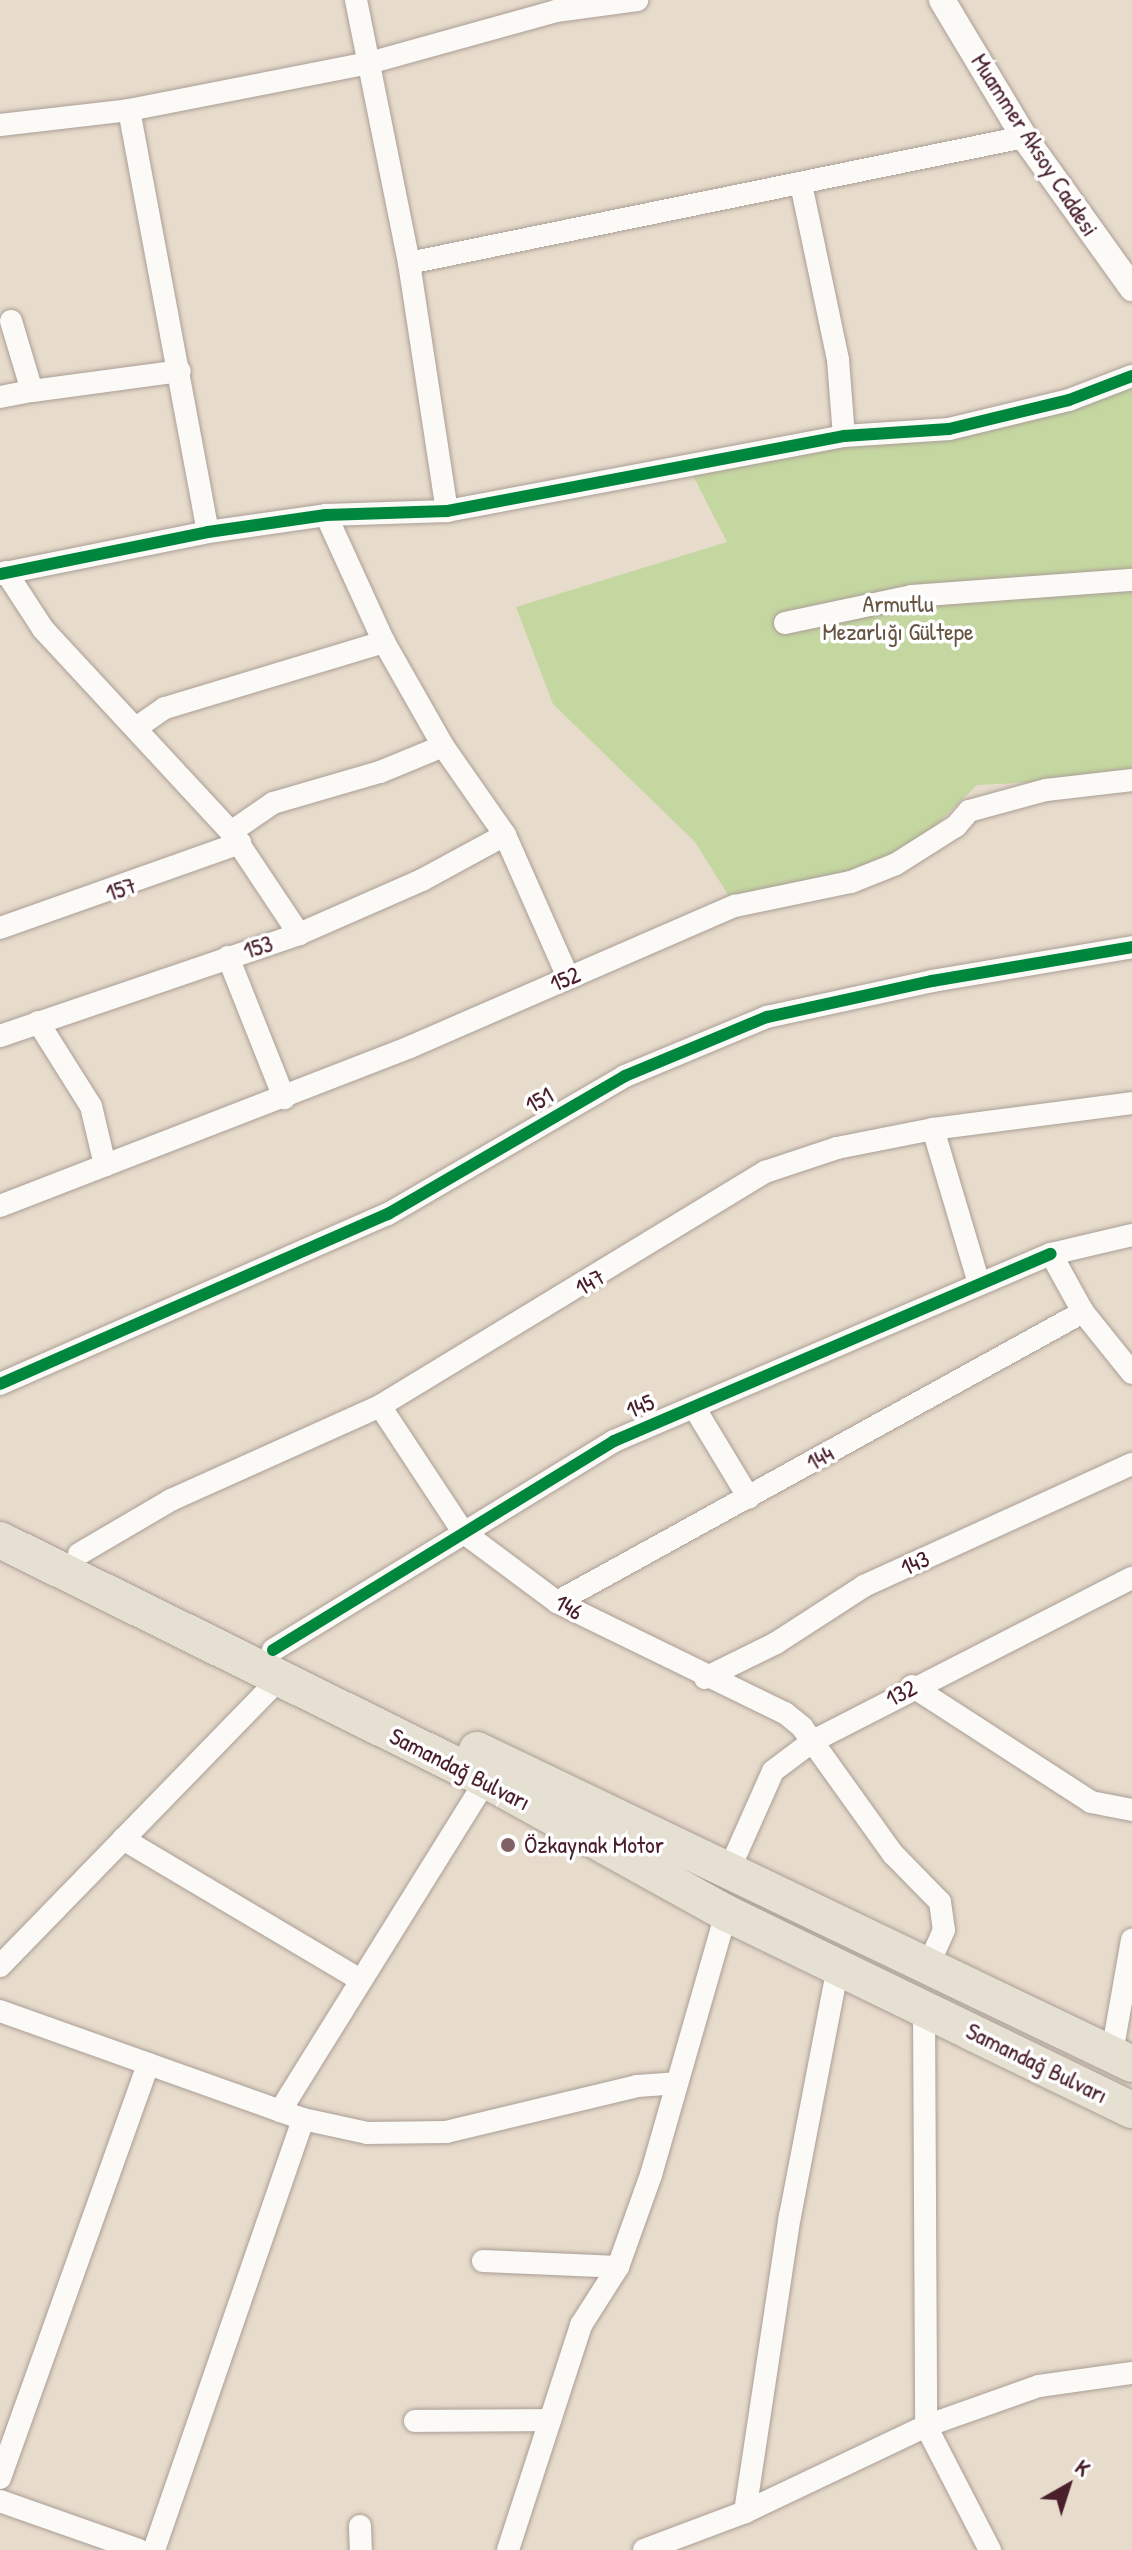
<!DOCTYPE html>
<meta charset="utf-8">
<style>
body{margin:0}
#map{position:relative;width:1132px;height:2550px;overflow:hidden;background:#e7dbcb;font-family:"Patrick Hand",sans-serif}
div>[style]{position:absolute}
.green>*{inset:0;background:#c5d7a1}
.roads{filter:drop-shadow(0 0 2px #aa9e96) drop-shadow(0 0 2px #aa9e96)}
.minor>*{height:22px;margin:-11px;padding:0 11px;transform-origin:11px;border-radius:11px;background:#fbfaf7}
.tertiary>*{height:26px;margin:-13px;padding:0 13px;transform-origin:13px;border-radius:13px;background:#fbfaf7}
.trunk>*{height:36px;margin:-18px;padding:0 18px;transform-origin:18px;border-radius:18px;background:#e6e0d3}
.cycleway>*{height:12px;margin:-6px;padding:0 6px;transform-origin:6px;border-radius:6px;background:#00873e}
.dots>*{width:22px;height:22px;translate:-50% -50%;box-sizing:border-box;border:4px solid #fff;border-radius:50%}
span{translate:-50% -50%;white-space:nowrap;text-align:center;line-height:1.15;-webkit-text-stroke:7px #fff;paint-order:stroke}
.street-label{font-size:24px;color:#4a1f2b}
.park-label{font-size:24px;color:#675544}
.poi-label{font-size:24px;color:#4a1f2b}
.left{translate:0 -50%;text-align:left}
.north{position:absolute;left:1028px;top:2446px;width:80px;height:80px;-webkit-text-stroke:6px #fff;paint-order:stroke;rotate:39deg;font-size:22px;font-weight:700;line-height:32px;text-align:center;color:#4a1f2b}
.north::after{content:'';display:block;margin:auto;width:28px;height:36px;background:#4a1f2b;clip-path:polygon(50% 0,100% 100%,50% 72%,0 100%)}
</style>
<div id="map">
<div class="green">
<div style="clip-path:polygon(1132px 376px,1132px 777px,977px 785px,896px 864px,735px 906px,695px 842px,553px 704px,516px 607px,727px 542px,688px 466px,949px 429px)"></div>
</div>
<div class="roads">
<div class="minor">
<div style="left:356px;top:0;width:268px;rotate:78.6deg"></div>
<div style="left:409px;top:263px;width:251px;rotate:81.3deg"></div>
<div style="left:129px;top:110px;width:429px;rotate:79.4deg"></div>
<div style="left:0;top:125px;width:130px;rotate:-6.6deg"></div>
<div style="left:129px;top:110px;width:245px;rotate:-11.1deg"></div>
<div style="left:369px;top:63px;width:194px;rotate:-15.5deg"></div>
<div style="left:556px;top:11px;width:82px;rotate:-7.7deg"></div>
<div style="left:801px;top:184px;width:180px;rotate:78.1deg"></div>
<div style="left:838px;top:360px;width:76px;rotate:85.5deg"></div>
<div style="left:409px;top:263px;width:628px;rotate:-11.58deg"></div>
<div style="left:11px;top:321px;width:73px;rotate:73.3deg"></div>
<div style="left:32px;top:391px;width:149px;rotate:-7.7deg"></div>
<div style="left:0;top:397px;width:33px;rotate:-11deg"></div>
<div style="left:326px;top:515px;width:140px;rotate:65.5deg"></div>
<div style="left:384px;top:642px;width:120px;rotate:60.4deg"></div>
<div style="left:443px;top:746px;width:108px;rotate:55.1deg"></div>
<div style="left:505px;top:835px;width:155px;rotate:66.1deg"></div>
<div style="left:6px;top:572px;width:68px;rotate:57deg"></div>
<div style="left:43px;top:629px;width:277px;rotate:47.2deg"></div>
<div style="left:231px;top:832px;width:123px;rotate:56.3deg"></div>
<div style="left:0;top:574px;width:212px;rotate:-11.4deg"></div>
<div style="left:208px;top:532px;width:119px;rotate:-8.2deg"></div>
<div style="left:326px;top:515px;width:121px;rotate:-1.9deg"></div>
<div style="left:447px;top:511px;width:404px;rotate:-10.7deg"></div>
<div style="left:844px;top:436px;width:105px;rotate:-3.8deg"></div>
<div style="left:949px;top:429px;width:123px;rotate:-13.6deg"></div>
<div style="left:1069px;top:400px;width:67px;rotate:-20.9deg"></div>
<div style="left:785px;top:623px;width:130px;rotate:-12deg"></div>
<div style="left:912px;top:596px;width:221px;rotate:-4.2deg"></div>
<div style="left:136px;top:728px;width:35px;rotate:-35deg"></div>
<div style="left:165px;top:708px;width:229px;rotate:-16.8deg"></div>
<div style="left:231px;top:832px;width:51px;rotate:-34.6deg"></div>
<div style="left:273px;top:803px;width:111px;rotate:-16.2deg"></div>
<div style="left:380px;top:772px;width:68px;rotate:-22.4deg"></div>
<div style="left:0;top:928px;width:255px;rotate:-19.5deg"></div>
<div style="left:228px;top:957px;width:152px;rotate:68.3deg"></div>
<div style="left:38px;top:1022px;width:99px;rotate:57.8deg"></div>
<div style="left:91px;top:1106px;width:61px;rotate:76.7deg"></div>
<div style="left:0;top:1036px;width:316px;rotate:-18.8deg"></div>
<div style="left:299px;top:934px;width:134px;rotate:-23.7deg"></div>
<div style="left:422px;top:880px;width:94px;rotate:-28.5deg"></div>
<div style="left:933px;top:1129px;width:161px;rotate:73.4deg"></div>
<div style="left:0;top:1206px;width:440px;rotate:-21.2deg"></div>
<div style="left:410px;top:1047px;width:354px;rotate:-23.5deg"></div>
<div style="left:735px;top:906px;width:118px;rotate:-11.7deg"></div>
<div style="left:851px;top:882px;width:48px;rotate:-21.8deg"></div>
<div style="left:896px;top:864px;width:71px;rotate:-32.3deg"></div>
<div style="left:956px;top:826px;width:20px;rotate:-49deg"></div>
<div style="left:969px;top:811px;width:80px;rotate:-15.3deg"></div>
<div style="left:1046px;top:790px;width:87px;rotate:-6.6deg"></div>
<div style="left:1132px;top:1235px;width:83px;rotate:166.8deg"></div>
<div style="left:1051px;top:1254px;width:66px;rotate:61.1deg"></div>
<div style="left:1083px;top:1312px;width:78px;rotate:51.2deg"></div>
<div style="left:0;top:1384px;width:424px;rotate:-23.7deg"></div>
<div style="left:388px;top:1214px;width:274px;rotate:-30.2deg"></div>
<div style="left:625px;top:1076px;width:154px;rotate:-22.6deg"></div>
<div style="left:767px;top:1017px;width:169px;rotate:-12.3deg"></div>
<div style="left:932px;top:981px;width:203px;rotate:-9.6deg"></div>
<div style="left:380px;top:1406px;width:151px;rotate:56.6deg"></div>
<div style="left:463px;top:1532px;width:117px;rotate:36.7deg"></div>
<div style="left:557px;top:1602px;width:254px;rotate:26deg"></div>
<div style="left:785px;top:1713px;width:22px;rotate:39deg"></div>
<div style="left:802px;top:1727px;width:156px;rotate:54.4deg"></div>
<div style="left:893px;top:1854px;width:67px;rotate:45.6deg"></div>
<div style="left:940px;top:1902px;width:28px;rotate:82deg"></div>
<div style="left:944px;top:1930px;width:39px;rotate:114deg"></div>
<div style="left:694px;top:1407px;width:106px;rotate:58.9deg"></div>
<div style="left:79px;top:1554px;width:107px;rotate:-30.4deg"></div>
<div style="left:171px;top:1500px;width:229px;rotate:-24.2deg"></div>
<div style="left:380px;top:1406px;width:451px;rotate:-31.3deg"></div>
<div style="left:765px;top:1172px;width:76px;rotate:-18.4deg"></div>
<div style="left:837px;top:1148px;width:98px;rotate:-11.2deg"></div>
<div style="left:933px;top:1129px;width:201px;rotate:-7.4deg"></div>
<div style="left:557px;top:1602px;width:601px;rotate:-28.87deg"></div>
<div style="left:273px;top:1650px;width:400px;rotate:-31.5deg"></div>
<div style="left:614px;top:1441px;width:475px;rotate:-23.2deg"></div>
<div style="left:705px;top:1678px;width:79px;rotate:-26.2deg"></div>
<div style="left:776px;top:1643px;width:105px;rotate:-32.9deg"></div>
<div style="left:864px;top:1586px;width:294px;rotate:-24.5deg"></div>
<div style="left:912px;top:1686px;width:213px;rotate:32.9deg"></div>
<div style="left:1091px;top:1802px;width:42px;rotate:11deg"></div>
<div style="left:123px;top:1839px;width:274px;rotate:30.7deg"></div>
<div style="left:729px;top:1870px;width:108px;rotate:-66deg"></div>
<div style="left:773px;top:1771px;width:50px;rotate:-36.9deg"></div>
<div style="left:813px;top:1741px;width:358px;rotate:-27.1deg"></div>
<div style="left:0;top:1966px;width:400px;rotate:-45.8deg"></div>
<div style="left:924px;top:2008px;width:418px;rotate:89.7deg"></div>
<div style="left:926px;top:2426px;width:140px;rotate:62.7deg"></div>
<div style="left:0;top:2011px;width:322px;rotate:19.6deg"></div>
<div style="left:303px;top:2119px;width:66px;rotate:12.3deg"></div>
<div style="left:367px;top:2133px;width:79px;rotate:-0.7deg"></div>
<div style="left:446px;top:2132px;width:196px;rotate:-13.5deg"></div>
<div style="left:637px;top:2086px;width:39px;rotate:-4deg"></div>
<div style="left:1112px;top:2053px;width:115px;rotate:-80deg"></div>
<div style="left:280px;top:2111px;width:390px;rotate:-58.1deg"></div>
<div style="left:483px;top:2261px;width:135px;rotate:2.5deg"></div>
<div style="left:415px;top:2421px;width:135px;rotate:-0.4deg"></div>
<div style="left:0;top:2478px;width:440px;rotate:-70.3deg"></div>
<div style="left:0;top:2501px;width:147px;rotate:19.4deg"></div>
<div style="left:745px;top:2512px;width:299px;rotate:-81.4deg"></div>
<div style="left:790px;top:2216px;width:254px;rotate:-79.1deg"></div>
<div style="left:360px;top:2526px;width:24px;rotate:88deg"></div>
<div style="left:154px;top:2550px;width:456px;rotate:-70.9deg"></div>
<div style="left:508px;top:2550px;width:237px;rotate:-72deg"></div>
<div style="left:581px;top:2325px;width:69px;rotate:-57.5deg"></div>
<div style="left:618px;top:2267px;width:98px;rotate:-70.3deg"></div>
<div style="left:651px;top:2175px;width:273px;rotate:-74deg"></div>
<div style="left:644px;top:2550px;width:108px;rotate:-20.6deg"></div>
<div style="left:745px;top:2512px;width:200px;rotate:-25.4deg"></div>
<div style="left:926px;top:2426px;width:120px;rotate:-19.5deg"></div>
<div style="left:1039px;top:2386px;width:94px;rotate:-8deg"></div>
</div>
<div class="tertiary">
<div style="left:942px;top:0;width:160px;rotate:59.1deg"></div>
<div style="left:1024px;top:137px;width:186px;rotate:54.4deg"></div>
</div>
<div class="trunk">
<div style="left:0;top:1540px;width:542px;rotate:26.28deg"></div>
<div style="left:486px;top:1780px;width:274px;rotate:29deg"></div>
<div style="left:726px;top:1913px;width:451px;rotate:25.9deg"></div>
<div style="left:477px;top:1750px;width:726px;rotate:25.61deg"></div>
</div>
</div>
<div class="cycleway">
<div style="left:0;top:574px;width:212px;rotate:-11.4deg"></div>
<div style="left:208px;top:532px;width:119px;rotate:-8.2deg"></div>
<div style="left:326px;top:515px;width:121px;rotate:-1.9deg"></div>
<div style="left:447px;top:511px;width:404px;rotate:-10.7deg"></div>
<div style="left:844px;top:436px;width:105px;rotate:-3.8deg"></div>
<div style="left:949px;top:429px;width:123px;rotate:-13.6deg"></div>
<div style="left:1069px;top:400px;width:67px;rotate:-20.9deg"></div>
<div style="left:0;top:1384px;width:424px;rotate:-23.7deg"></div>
<div style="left:388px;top:1214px;width:274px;rotate:-30.2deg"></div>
<div style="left:625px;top:1076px;width:154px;rotate:-22.6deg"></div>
<div style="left:767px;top:1017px;width:169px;rotate:-12.3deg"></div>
<div style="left:932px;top:981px;width:203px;rotate:-9.6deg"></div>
<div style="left:273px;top:1650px;width:400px;rotate:-31.5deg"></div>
<div style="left:614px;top:1441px;width:475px;rotate:-23.2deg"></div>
</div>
<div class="dots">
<div style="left:508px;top:1845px;background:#816163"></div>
</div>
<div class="street-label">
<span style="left:1035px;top:145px;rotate:57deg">Muammer Aksoy Caddesi</span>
<span style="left:121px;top:889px;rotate:-19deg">157</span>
<span style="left:258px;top:947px;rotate:-18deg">153</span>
<span style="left:565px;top:979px;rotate:-24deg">152</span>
<span style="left:539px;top:1100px;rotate:-30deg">151</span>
<span style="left:590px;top:1282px;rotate:-31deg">147</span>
<span style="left:640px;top:1406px;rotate:-23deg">145</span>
<span style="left:820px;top:1458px;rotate:-30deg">144</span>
<span style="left:915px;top:1563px;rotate:-25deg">143</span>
<span style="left:569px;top:1607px;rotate:29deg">146</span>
<span style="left:901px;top:1693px;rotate:-28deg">132</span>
<span style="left:460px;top:1769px;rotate:27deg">Samandağ Bulvarı</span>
<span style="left:1037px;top:2063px;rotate:26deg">Samandağ Bulvarı</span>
</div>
<div class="park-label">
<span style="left:898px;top:618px">Armutlu<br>Mezarlığı Gültepe</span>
</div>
<div class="poi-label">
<span class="left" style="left:524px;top:1845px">Özkaynak Motor</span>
</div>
<div class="north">K</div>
</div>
